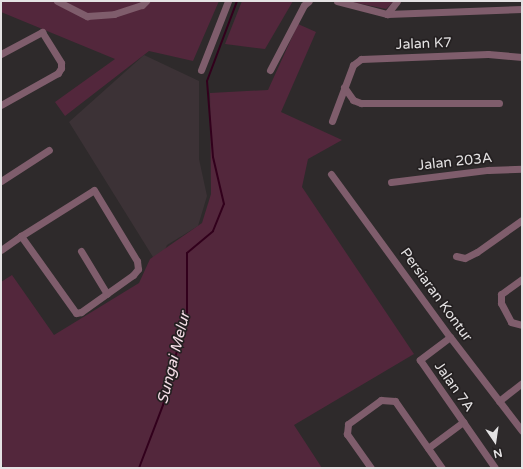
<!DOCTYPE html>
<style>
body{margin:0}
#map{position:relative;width:523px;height:469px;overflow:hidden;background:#2e2a2b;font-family:"Varela Round",sans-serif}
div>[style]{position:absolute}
.built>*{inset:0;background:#3c3236}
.green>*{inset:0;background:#53273c}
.stream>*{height:2px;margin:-1px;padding:0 1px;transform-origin:1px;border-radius:1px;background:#32001c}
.street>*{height:7px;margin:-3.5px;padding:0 3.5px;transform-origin:3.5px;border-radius:3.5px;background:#7f5d6c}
span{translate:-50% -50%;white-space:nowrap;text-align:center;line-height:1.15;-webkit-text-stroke:3.5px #242021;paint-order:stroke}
.street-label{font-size:14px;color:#e4e2e3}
.water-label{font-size:15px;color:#f4dde6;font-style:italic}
.frame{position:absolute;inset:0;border:2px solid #e4e2e3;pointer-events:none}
.north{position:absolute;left:475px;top:421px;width:40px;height:40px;-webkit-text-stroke:3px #242021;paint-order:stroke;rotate:167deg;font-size:11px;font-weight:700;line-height:16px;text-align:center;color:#e4e2e3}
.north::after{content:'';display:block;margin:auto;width:14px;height:18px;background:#e4e2e3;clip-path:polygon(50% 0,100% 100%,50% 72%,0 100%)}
</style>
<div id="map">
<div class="built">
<div style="clip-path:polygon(144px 55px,199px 81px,199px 159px,207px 196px,198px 226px,167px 245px,158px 265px,69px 122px)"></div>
</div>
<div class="green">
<div style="clip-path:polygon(1px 1px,219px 1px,193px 61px,149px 51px,65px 116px,55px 102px,115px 59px,1px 12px)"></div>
<div style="clip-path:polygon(242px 1px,293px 1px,265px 49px,225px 44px)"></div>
<div style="clip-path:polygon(347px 1px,394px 1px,386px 9px)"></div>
<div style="clip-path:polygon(298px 24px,316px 32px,281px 112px,342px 140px,308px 159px,302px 187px,414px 354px,294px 425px,322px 468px,4px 468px,1px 462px,1px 282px,12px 275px,54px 335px,139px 283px,150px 259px,202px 223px,211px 194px,210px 93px,268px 90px)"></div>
</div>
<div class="stream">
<div style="left:139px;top:468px;width:67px;rotate:-69.1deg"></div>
<div style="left:163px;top:405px;width:96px;rotate:-75.5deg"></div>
<div style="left:187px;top:312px;width:59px;rotate:-90deg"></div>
<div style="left:187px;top:253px;width:34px;rotate:-40deg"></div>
<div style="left:213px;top:231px;width:29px;rotate:-68deg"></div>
<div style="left:224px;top:204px;width:48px;rotate:-103.2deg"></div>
<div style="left:213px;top:157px;width:76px;rotate:-94.5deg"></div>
<div style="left:207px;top:81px;width:85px;rotate:-69.4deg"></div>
</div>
<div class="street">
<div style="left:57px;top:1px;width:34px;rotate:27deg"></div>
<div style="left:87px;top:16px;width:27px;rotate:-4deg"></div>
<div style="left:114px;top:14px;width:29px;rotate:-18deg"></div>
<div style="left:142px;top:5px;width:6px;rotate:-45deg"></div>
<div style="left:337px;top:1px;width:52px;rotate:14.6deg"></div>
<div style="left:387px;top:14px;width:135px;rotate:-2.1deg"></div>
<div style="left:387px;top:14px;width:16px;rotate:-52deg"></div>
<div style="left:1px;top:54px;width:47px;rotate:-28.2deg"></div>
<div style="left:42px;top:32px;width:36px;rotate:58deg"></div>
<div style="left:61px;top:63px;width:5px;rotate:90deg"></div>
<div style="left:61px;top:68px;width:6px;rotate:121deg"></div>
<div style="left:58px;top:73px;width:65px;rotate:150.7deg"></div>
<div style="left:201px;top:70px;width:74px;rotate:-68.6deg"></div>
<div style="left:270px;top:70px;width:73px;rotate:-62.4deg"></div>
<div style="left:304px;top:5px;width:6px;rotate:-39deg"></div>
<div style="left:344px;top:87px;width:16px;rotate:55deg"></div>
<div style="left:353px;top:100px;width:9px;rotate:21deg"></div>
<div style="left:361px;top:103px;width:138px"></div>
<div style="left:332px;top:121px;width:60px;rotate:-69.4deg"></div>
<div style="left:353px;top:65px;width:10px;rotate:-37deg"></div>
<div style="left:361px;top:59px;width:127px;rotate:-2.3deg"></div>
<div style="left:488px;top:54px;width:34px;rotate:5deg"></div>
<div style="left:331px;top:174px;width:202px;rotate:53.9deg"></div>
<div style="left:450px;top:337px;width:118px;rotate:52.5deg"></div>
<div style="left:1px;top:181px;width:57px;rotate:-32.9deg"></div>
<div style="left:391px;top:182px;width:98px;rotate:-7.1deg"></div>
<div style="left:488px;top:170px;width:34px;rotate:-2deg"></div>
<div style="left:1px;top:250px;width:24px;rotate:-35deg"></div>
<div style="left:21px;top:236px;width:86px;rotate:-32.2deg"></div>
<div style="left:94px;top:190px;width:83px;rotate:58.8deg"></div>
<div style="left:137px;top:261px;width:8px;rotate:83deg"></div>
<div style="left:138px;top:269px;width:8px;rotate:130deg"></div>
<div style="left:133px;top:275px;width:64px;rotate:144.6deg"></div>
<div style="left:81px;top:312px;width:5px;rotate:169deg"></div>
<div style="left:76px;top:313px;width:95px;rotate:-125.5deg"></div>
<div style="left:81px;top:251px;width:50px;rotate:58.8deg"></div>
<div style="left:456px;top:256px;width:9px;rotate:13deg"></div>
<div style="left:465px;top:258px;width:13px;rotate:-27deg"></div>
<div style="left:477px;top:252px;width:55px;rotate:-35.4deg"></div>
<div style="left:522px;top:279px;width:26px;rotate:144deg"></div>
<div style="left:501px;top:294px;width:9px;rotate:90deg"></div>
<div style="left:501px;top:303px;width:21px;rotate:62deg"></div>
<div style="left:511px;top:322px;width:11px;rotate:15deg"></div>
<div style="left:450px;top:337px;width:38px;rotate:143deg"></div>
<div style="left:420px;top:360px;width:131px;rotate:55.2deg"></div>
<div style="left:499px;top:401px;width:29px;rotate:-38deg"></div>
<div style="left:428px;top:448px;width:44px;rotate:-36.6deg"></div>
<div style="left:371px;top:468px;width:42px;rotate:-125.2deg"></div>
<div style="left:347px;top:434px;width:10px;rotate:-84deg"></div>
<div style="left:348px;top:424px;width:41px;rotate:-36deg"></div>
<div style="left:381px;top:400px;width:14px;rotate:4deg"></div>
<div style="left:395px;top:401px;width:82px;rotate:55deg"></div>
</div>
<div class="street-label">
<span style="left:424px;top:44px;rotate:-2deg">Jalan K7</span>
<span style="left:455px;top:162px;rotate:-6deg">Jalan 203A</span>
<span style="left:436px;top:295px;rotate:54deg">Persiaran Kontur</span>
<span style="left:454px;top:387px;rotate:55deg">Jalan 7A</span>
</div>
<div class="water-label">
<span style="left:174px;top:358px;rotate:-76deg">Sungai Melur</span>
</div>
<div class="frame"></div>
<div class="north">N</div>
</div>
